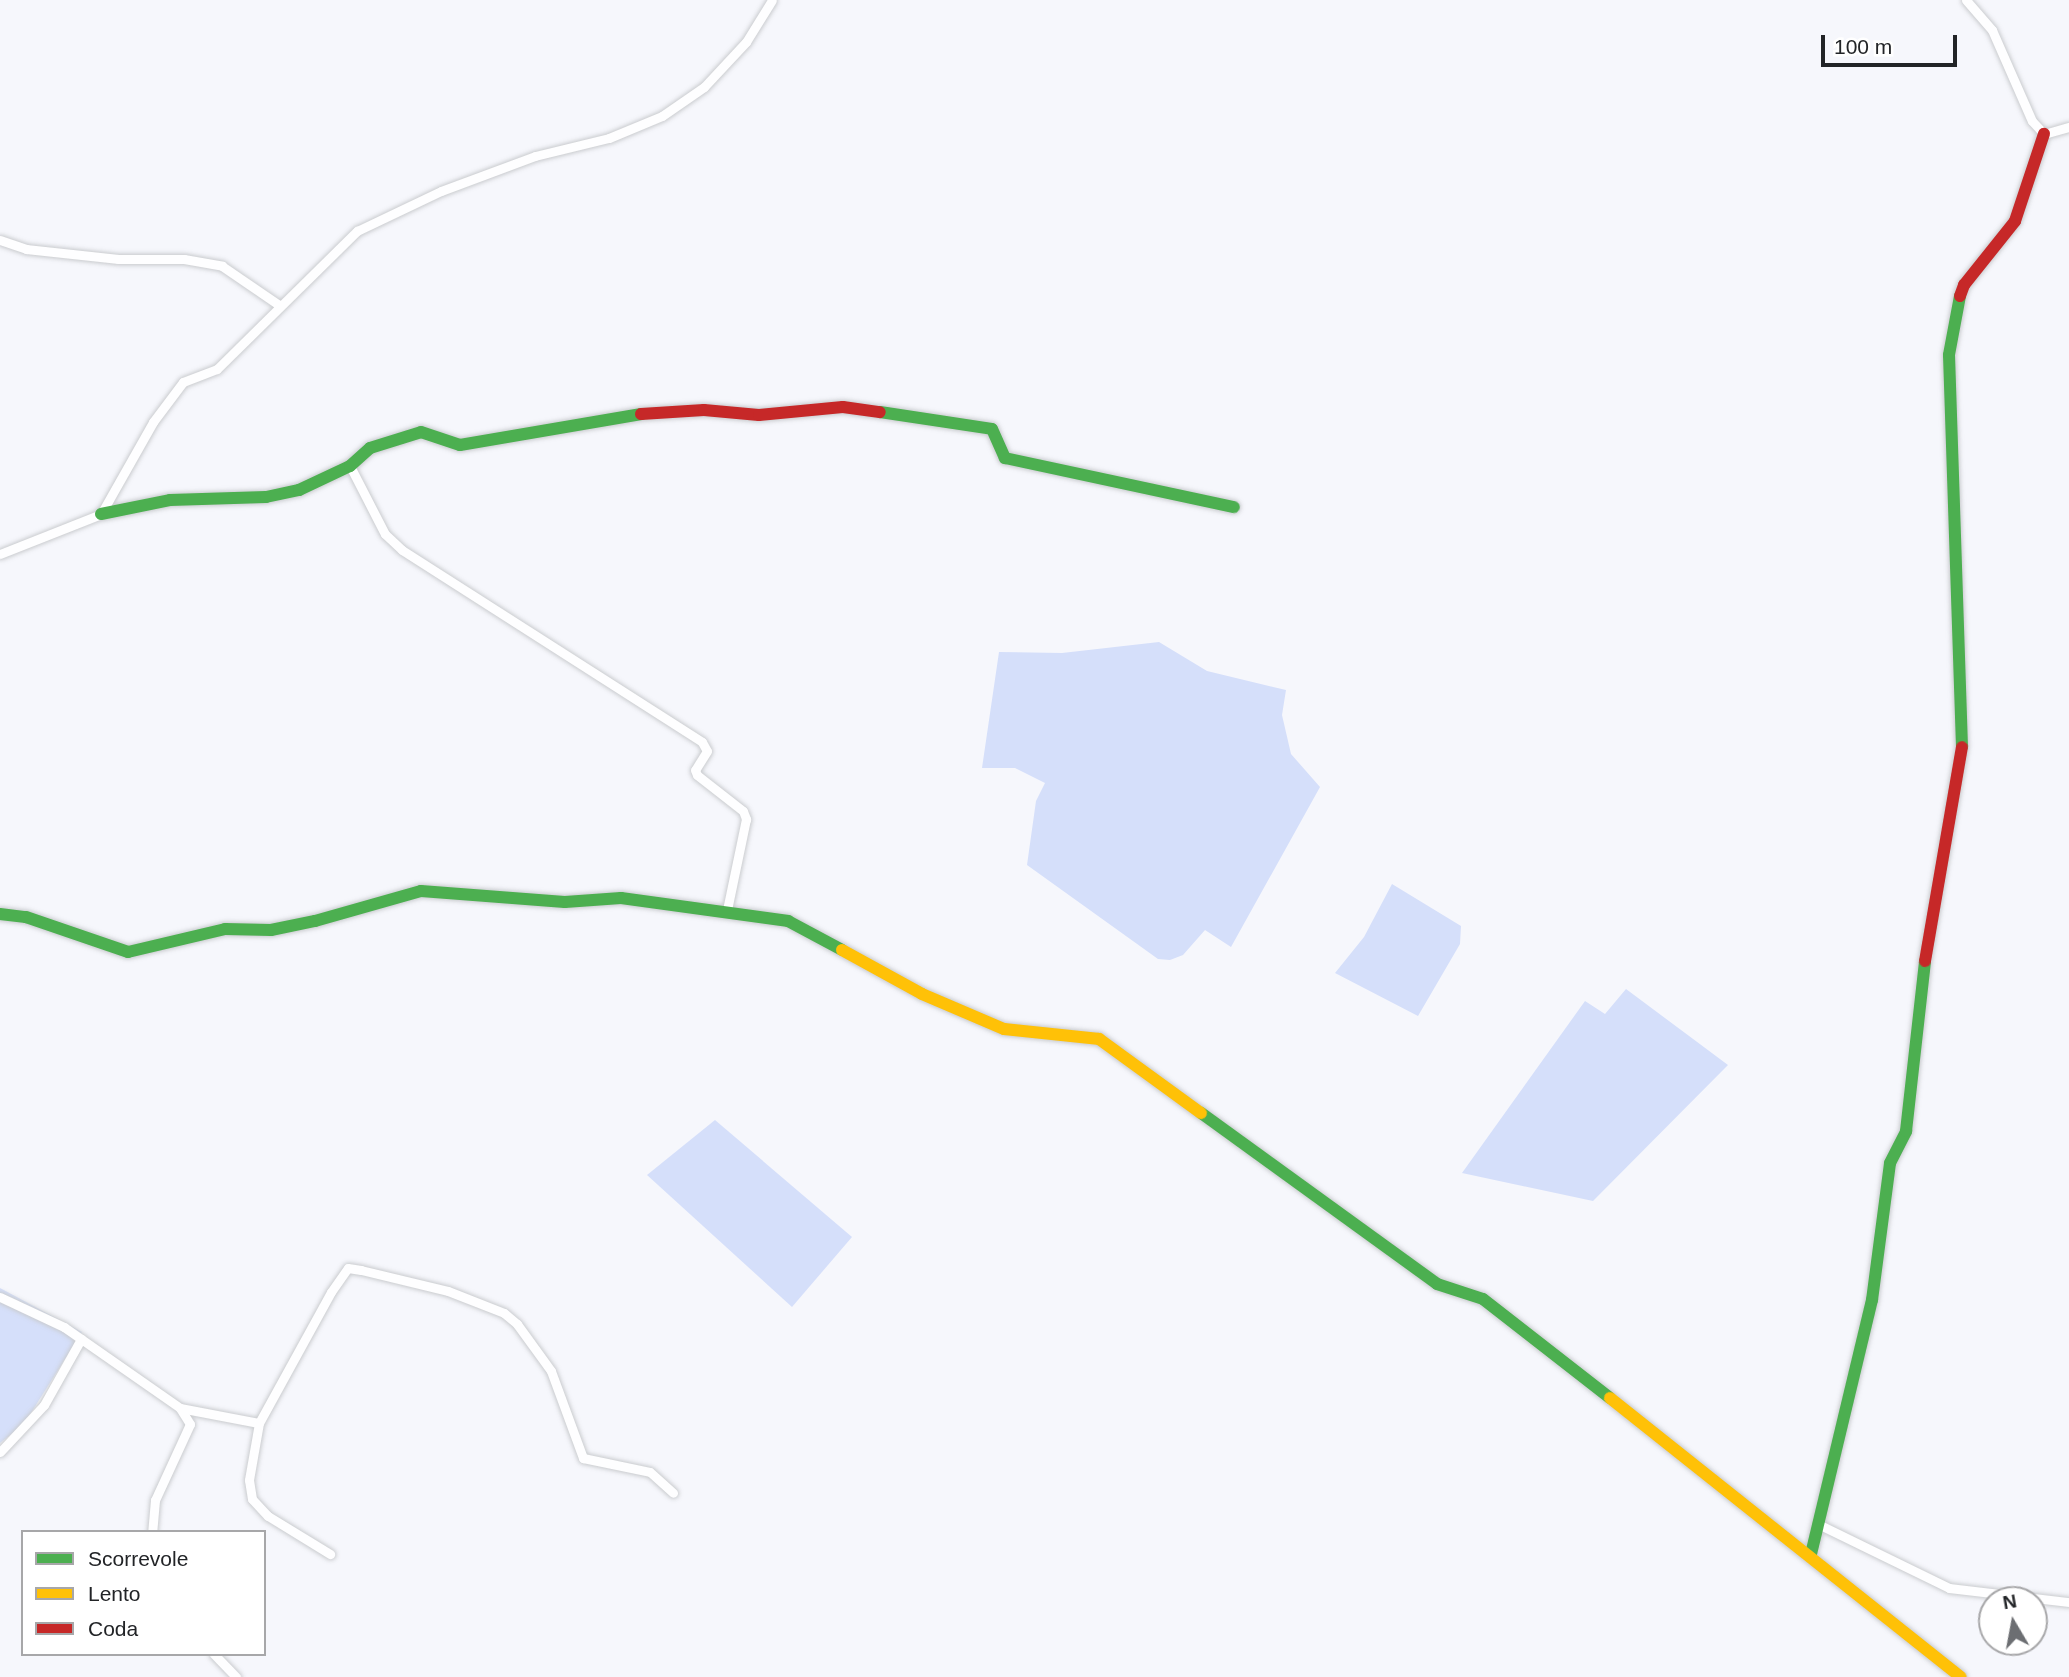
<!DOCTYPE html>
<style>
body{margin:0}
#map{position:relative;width:2069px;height:1677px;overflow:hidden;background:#f6f7fc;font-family:Helvetica,sans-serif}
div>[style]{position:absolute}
.green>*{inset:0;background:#d5dffa}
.roads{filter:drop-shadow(0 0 2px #cacccf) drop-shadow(0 0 2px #cacccf)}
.street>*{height:9px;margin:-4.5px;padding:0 4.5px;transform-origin:4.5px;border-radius:4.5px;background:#fefeff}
.fast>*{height:12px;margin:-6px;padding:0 6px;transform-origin:6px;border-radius:6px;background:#4caf50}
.slow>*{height:12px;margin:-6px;padding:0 6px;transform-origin:6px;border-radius:6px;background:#ffc107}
.jam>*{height:12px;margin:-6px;padding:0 6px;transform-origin:6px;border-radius:6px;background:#c62828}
span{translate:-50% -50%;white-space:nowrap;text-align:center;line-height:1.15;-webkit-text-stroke:7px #fff;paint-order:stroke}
.legend{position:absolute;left:21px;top:1530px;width:245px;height:126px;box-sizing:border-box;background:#fff;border:2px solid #a7a7a9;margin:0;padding:9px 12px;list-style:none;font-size:21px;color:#222427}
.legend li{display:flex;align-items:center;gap:14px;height:35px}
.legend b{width:35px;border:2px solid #a7a7a9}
.north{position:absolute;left:1978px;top:1586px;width:70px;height:70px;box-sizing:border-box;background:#fff;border:2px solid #a7a7a9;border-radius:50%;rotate:350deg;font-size:19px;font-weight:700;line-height:28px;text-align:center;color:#222427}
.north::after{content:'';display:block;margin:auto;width:24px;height:32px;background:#6c6e72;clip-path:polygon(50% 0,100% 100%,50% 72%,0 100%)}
.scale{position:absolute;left:1821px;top:35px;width:136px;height:32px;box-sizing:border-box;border:4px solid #222427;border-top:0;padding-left:9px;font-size:21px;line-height:24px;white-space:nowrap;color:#222427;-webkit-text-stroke:5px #fff;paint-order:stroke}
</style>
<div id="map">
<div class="green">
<div style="clip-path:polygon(1159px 642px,1207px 671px,1286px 690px,1282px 715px,1291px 754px,1320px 787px,1231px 947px,1205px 930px,1183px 955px,1170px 960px,1158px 959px,1027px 865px,1036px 801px,1045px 783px,1015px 768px,982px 768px,999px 652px,1062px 653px)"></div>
<div style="clip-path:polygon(1392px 884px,1461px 926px,1460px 944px,1418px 1016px,1335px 973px,1364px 937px)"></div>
<div style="clip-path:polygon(1626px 989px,1728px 1065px,1593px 1201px,1462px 1173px,1585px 1001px,1605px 1014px)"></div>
<div style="clip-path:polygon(715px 1120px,852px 1237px,792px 1307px,647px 1175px)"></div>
<div style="clip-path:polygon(0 1288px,82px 1332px,24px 1424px,0 1443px)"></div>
</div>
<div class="roads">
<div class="street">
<div style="left:1966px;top:0;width:40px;rotate:49deg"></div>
<div style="left:1992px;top:30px;width:99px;rotate:66.3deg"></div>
<div style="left:2032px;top:121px;width:18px;rotate:47deg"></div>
<div style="left:2044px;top:134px;width:26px;rotate:-16deg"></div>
<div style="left:0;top:240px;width:28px;rotate:19deg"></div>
<div style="left:26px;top:249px;width:93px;rotate:6.2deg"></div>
<div style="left:118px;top:259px;width:66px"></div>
<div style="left:184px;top:259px;width:39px;rotate:10deg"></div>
<div style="left:222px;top:266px;width:69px;rotate:34.4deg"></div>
<div style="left:350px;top:466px;width:76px;rotate:62.8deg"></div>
<div style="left:385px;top:534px;width:23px;rotate:43deg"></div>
<div style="left:402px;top:550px;width:356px;rotate:32.6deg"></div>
<div style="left:702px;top:742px;width:10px;rotate:61deg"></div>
<div style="left:707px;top:751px;width:22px;rotate:122deg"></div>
<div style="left:695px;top:770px;width:5px;rotate:68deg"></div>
<div style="left:697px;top:775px;width:58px;rotate:38deg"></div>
<div style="left:743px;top:811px;width:9px;rotate:69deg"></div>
<div style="left:746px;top:819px;width:93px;rotate:101.8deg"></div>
<div style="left:0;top:554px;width:109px;rotate:-21.6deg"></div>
<div style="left:101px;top:514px;width:106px;rotate:-60.5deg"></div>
<div style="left:153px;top:422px;width:50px;rotate:-53.1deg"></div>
<div style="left:183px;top:382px;width:36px;rotate:-21deg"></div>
<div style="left:217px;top:369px;width:197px;rotate:-44.6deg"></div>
<div style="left:357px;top:231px;width:93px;rotate:-25.5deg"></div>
<div style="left:441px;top:191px;width:100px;rotate:-20.4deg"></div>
<div style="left:535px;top:156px;width:76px;rotate:-13.7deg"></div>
<div style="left:609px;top:138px;width:57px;rotate:-22.5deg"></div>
<div style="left:662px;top:116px;width:51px;rotate:-34.6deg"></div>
<div style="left:704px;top:87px;width:62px;rotate:-47deg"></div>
<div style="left:746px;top:42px;width:49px;rotate:-58.2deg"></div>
<div style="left:0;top:1297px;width:71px;rotate:25.1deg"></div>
<div style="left:64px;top:1327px;width:141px;rotate:34.9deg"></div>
<div style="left:180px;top:1408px;width:19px;rotate:58deg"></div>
<div style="left:190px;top:1424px;width:84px;rotate:114.7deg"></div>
<div style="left:155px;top:1500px;width:32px;rotate:95deg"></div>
<div style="left:180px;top:1408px;width:80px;rotate:10.8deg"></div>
<div style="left:259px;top:1423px;width:149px;rotate:-61.2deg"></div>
<div style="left:331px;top:1292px;width:29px;rotate:-55deg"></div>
<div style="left:348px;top:1268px;width:13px;rotate:9deg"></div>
<div style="left:361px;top:1270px;width:89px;rotate:13.6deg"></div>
<div style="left:448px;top:1291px;width:60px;rotate:21.4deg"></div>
<div style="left:504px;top:1313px;width:17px;rotate:40deg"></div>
<div style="left:517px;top:1324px;width:58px;rotate:54.1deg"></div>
<div style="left:551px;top:1371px;width:93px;rotate:69.8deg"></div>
<div style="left:583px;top:1458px;width:68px;rotate:11.8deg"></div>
<div style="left:650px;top:1472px;width:31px;rotate:42deg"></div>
<div style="left:259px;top:1423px;width:58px;rotate:100deg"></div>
<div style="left:249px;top:1480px;width:19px;rotate:81deg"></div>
<div style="left:252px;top:1499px;width:23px;rotate:47deg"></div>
<div style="left:268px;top:1516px;width:73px;rotate:31.5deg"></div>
<div style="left:0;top:1452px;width:64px;rotate:-46.9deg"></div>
<div style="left:44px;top:1405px;width:76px;rotate:-60.7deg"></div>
<div style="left:1818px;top:1524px;width:146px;rotate:26deg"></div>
<div style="left:1949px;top:1588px;width:121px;rotate:6.7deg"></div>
<div style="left:214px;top:1654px;width:32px;rotate:46deg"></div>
</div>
<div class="fast">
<div style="left:1960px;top:296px;width:60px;rotate:100.6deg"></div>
<div style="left:1949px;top:355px;width:392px;rotate:88.1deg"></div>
<div style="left:880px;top:412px;width:113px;rotate:8.6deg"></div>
<div style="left:992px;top:429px;width:32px;rotate:66deg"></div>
<div style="left:1005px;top:458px;width:234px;rotate:12.1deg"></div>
<div style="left:101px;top:514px;width:70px;rotate:-11.5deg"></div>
<div style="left:170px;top:500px;width:96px;rotate:-1.8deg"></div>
<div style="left:266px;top:497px;width:34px;rotate:-12deg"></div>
<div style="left:299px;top:490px;width:56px;rotate:-25.2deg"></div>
<div style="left:350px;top:466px;width:27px;rotate:-42deg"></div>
<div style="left:370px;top:448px;width:53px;rotate:-17.4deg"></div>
<div style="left:421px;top:432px;width:41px;rotate:18.4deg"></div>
<div style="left:460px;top:445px;width:184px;rotate:-9.7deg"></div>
<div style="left:0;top:914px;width:26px;rotate:7deg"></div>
<div style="left:26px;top:917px;width:108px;rotate:18.9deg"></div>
<div style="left:128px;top:952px;width:100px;rotate:-13.3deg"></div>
<div style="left:225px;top:929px;width:46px;rotate:1.2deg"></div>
<div style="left:271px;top:930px;width:45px;rotate:-11.6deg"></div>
<div style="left:315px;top:921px;width:110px;rotate:-15.8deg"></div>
<div style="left:421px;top:891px;width:144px;rotate:4.4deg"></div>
<div style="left:565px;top:902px;width:56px;rotate:-4.1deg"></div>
<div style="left:621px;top:898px;width:169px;rotate:7.8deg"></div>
<div style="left:788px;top:921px;width:61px;rotate:28.2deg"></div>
<div style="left:1201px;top:1113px;width:291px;rotate:35.9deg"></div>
<div style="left:1437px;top:1284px;width:48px;rotate:18.1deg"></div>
<div style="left:1483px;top:1299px;width:161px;rotate:37.9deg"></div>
<div style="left:1811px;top:1554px;width:261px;rotate:-76.5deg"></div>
<div style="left:1872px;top:1300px;width:138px;rotate:-82.5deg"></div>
<div style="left:1890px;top:1163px;width:36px;rotate:-63deg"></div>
<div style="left:1906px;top:1131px;width:171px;rotate:-83.6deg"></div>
</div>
<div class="slow">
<div style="left:842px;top:950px;width:91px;rotate:28.8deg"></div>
<div style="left:922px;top:994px;width:89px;rotate:23.1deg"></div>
<div style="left:1004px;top:1029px;width:96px;rotate:6deg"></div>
<div style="left:1099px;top:1039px;width:126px;rotate:36deg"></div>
<div style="left:1610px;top:1398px;width:448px;rotate:38.5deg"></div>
</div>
<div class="jam">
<div style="left:1960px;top:296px;width:12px;rotate:-70deg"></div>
<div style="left:1964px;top:285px;width:82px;rotate:-51.4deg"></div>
<div style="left:2015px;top:221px;width:92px;rotate:-71.6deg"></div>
<div style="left:641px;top:414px;width:63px;rotate:-3.6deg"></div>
<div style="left:704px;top:410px;width:55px;rotate:5.2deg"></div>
<div style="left:759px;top:415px;width:84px;rotate:-5.4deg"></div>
<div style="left:843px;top:407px;width:37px;rotate:8deg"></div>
<div style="left:1925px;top:961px;width:217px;rotate:-80.2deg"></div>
</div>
</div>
<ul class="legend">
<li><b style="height:9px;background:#4caf50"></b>Scorrevole</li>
<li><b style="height:9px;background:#ffc107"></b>Lento</li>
<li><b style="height:9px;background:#c62828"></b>Coda</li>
</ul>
<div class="north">N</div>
<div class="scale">100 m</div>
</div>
